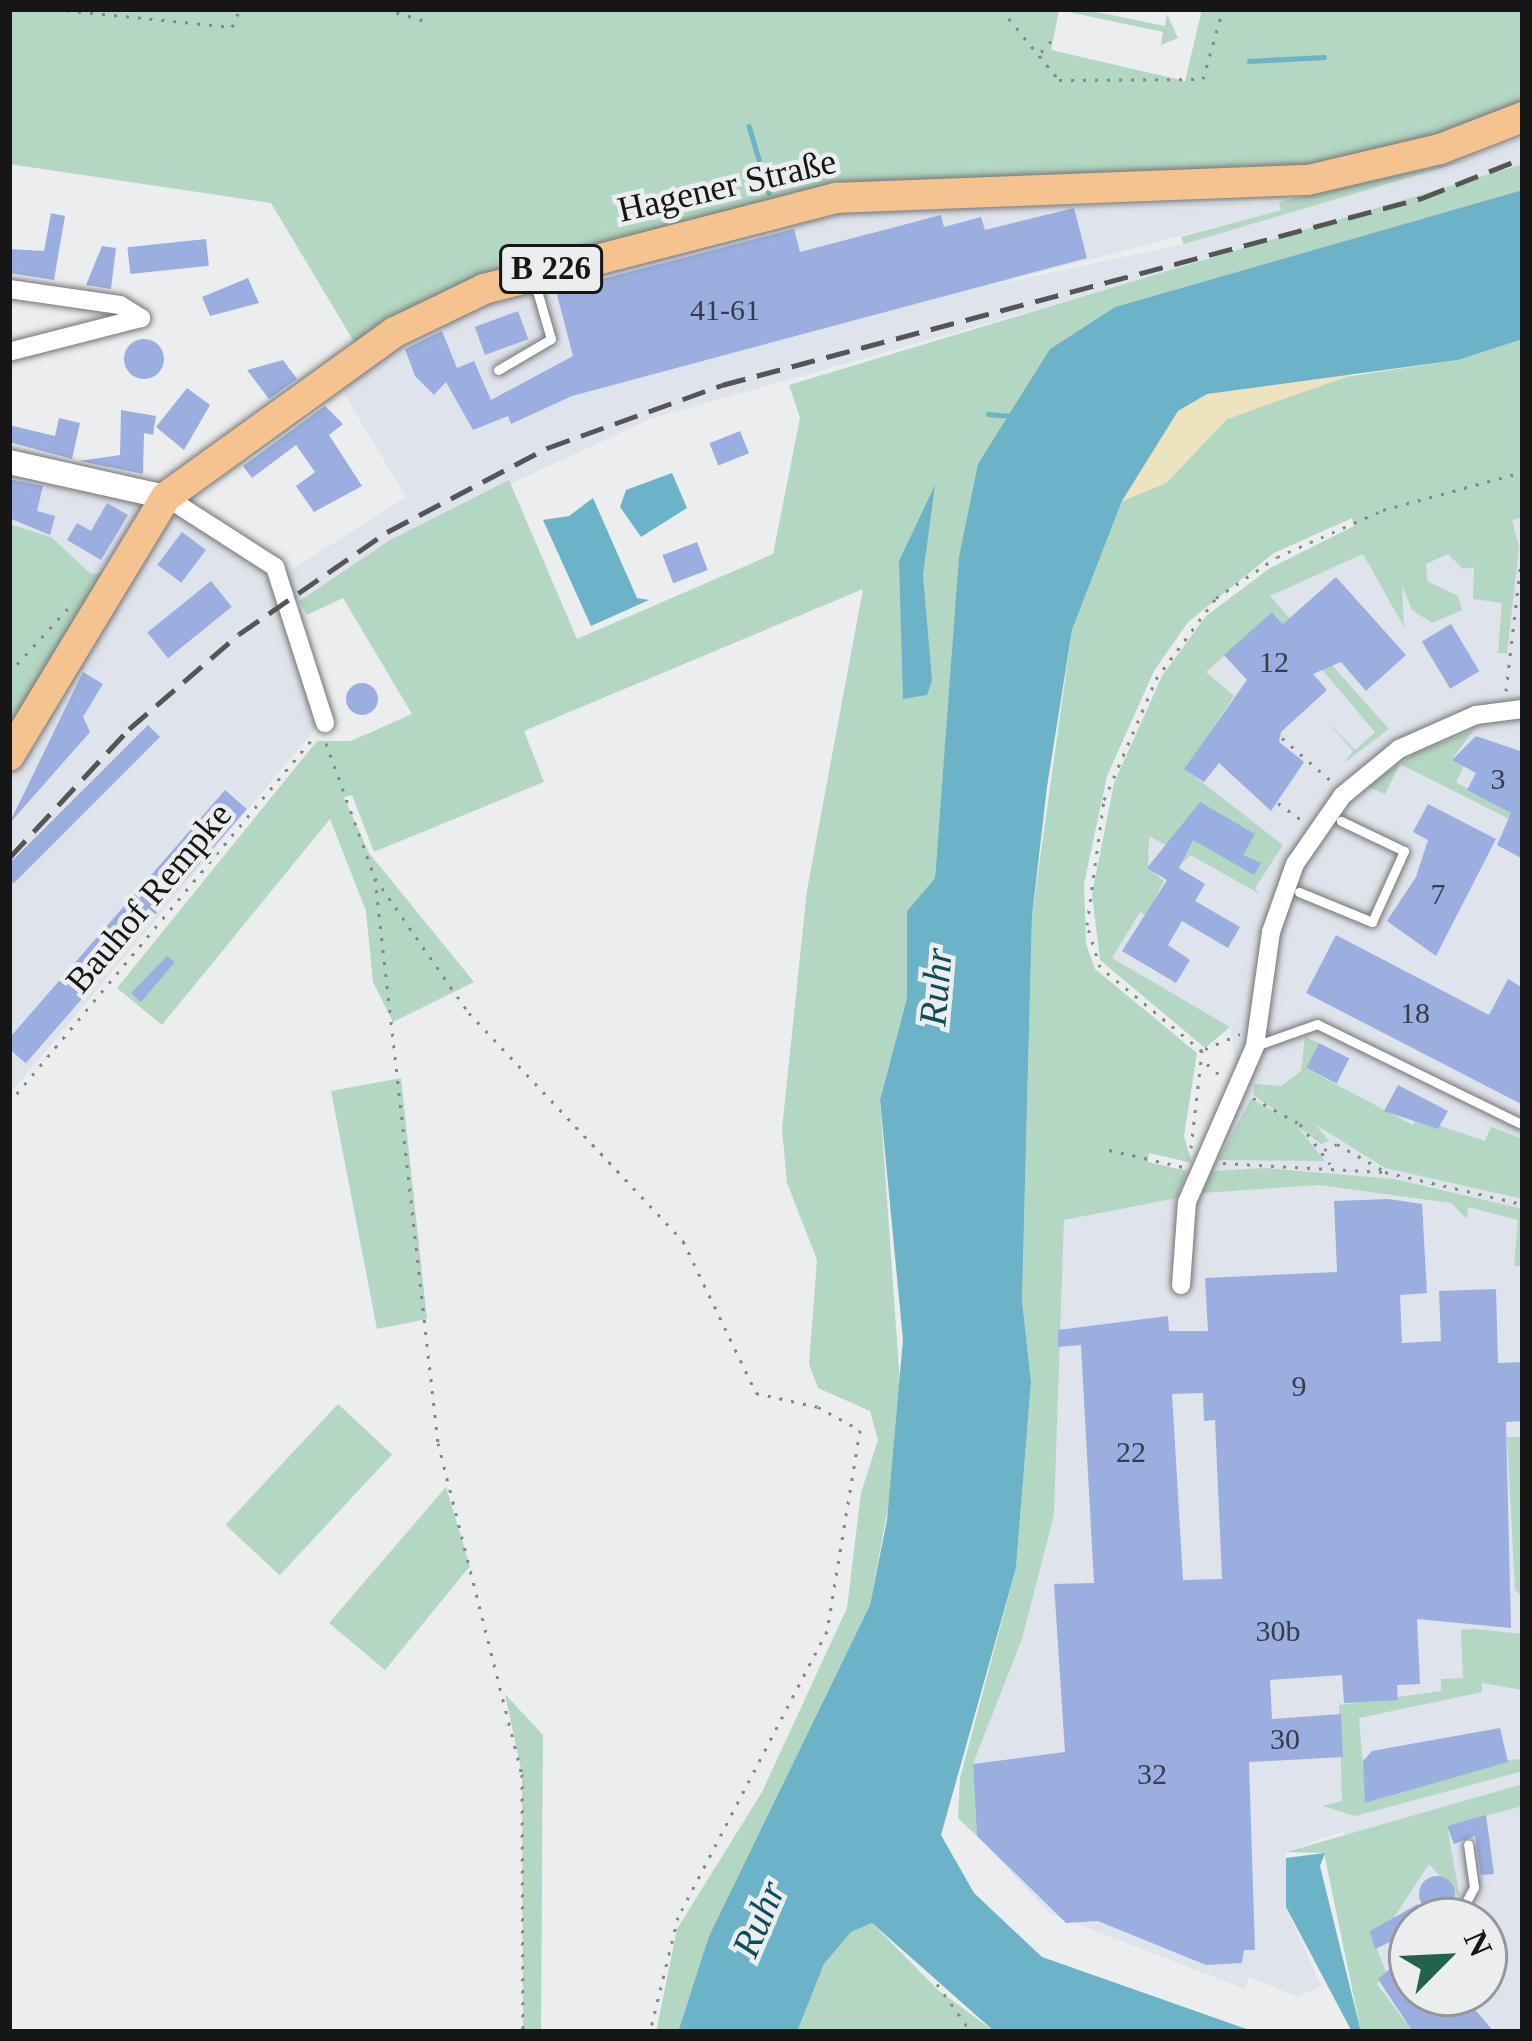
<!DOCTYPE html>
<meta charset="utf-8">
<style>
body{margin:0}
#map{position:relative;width:1532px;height:2041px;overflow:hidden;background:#ecedee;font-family:Georgia,serif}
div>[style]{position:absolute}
.built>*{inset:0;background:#dfe3eb}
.green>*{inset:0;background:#b3d7c2;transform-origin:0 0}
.sand>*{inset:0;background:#ede3be}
.water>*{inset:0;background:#6db3c7}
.stream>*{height:4.5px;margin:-2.25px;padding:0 2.25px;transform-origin:2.25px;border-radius:2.25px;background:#6db3c7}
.building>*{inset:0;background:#9aaee0;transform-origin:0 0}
.round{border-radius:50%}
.path>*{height:3px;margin-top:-1.5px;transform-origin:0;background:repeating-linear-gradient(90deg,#878788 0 3px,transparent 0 12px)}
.roads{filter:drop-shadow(0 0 3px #747576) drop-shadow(0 0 3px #747576)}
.service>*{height:9px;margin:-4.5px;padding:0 4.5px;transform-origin:4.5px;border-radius:4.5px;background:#fff}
.minor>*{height:18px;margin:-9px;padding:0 9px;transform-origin:9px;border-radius:9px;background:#fff}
.tertiary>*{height:24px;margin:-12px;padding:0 12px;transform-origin:12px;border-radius:12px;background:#fff}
.primary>*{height:30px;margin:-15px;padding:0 15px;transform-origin:15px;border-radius:15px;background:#f5c38f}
.rail>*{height:4.5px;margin-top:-2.25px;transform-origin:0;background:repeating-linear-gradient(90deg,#555 0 24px,transparent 0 36px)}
span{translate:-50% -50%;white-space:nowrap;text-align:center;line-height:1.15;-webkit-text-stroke:9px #ecedee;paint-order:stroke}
.number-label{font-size:30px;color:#373c48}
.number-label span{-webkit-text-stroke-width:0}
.shield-label span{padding:3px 9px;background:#ecedee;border:3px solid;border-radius:9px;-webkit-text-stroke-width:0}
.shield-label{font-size:33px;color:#161616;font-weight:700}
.street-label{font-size:36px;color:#161616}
.water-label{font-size:39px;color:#0e4c5a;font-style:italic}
.frame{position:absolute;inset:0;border:12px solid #161616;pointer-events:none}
.north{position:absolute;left:1388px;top:1897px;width:120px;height:120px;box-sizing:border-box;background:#ecedee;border:3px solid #969798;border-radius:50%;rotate:66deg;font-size:33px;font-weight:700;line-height:48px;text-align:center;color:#161616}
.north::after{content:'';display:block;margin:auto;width:42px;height:54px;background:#23624f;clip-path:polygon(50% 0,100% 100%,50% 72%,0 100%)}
</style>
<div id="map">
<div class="built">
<div style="clip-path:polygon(1523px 138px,1523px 164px,1466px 188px,650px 419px,390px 540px,284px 610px,321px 722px,9px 1095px,9px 770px,174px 512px,253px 552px,274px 581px,406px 497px,333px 375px,436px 310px,849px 210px,1279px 202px,1282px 210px,983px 287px,1184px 244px)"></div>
<div style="clip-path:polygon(9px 469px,148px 501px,111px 572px,91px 574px,51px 537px,9px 524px)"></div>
<div style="clip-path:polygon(evenodd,1523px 509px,1523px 2032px,1413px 2032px,1377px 1984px,1343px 1831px,1286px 1852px,1286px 1907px,1321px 1986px,1298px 1997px,1249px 1977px,1245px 1989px,1049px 1913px,977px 1836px,973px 1764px,1022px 1639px,1054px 1515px,1064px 1220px,1177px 1198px,1236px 1067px,1230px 1027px,1111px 958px,1174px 704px,1270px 596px,1364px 554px,1523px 509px,1412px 1921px,1484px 1921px,1484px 1993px,1412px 1993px,1412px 1921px)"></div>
</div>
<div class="green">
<div style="clip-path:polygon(9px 9px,1082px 9px,1165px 26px,1167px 14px,1178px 38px,1161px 45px,1163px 32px,1059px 10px,1051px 50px,1185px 81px,1202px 9px,1523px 9px,1523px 103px,1436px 136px,1303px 166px,861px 188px,593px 257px,362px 355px,271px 203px,9px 164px)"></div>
<div style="clip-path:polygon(1475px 158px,1184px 244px,1181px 237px,1281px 210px,1279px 202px)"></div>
<div style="clip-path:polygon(1523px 164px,1523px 190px,1508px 196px,1115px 307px,1050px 349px,1034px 384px,951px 669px,935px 878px,907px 911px,907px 998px,880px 1100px,903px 1426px,870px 1605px,709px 1936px,678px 2032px,656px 2032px,677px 1929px,762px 1792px,847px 1608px,861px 1493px,878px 1440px,870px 1411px,818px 1388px,809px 1364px,817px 1260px,787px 1183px,782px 1129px,807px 890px,863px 589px,524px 731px,544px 782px,374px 852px,352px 795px,344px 797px,369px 853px,474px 982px,393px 1022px,373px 982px,366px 911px,330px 819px,162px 1025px,117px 988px,317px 741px,351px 741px,412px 714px,343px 598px,307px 615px,299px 601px,390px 540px,509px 480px,577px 639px,773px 554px,800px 418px,789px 385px)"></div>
<div style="clip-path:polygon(1523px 339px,1523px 517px,1512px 520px,1519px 547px,1507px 653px,1498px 653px,1502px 603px,1473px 599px,1474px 567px,1463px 569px,1448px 554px,1426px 564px,1427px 581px,1458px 596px,1462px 610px,1432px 623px,1412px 610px,1402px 585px,1404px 627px,1363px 554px,1270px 596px,1389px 729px,1343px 764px,1353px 751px,1325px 719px,1355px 750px,1375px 732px,1273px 612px,1206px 672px,1234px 696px,1185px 769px,1283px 845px,1255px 888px,1260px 894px,1190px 855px,1181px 865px,1184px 855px,1149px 836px,1148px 868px,1164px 881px,1154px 900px,1164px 907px,1159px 924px,1140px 912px,1112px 958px,1230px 1027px,1205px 1048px,1100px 960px,1092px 894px,1114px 783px,1162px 676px,1206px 616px,1270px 568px,1354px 526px,1352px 518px,1274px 553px,1188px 622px,1154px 671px,1107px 776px,1084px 884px,1086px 944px,1095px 969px,1197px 1053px,1184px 1136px,1192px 1163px,1149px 1153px,1148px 1162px,1187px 1171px,1177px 1198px,1064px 1220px,1054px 1515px,1022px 1639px,973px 1764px,977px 1836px,958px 1818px,960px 1778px,1016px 1568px,1031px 1382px,1022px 1300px,1032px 916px,1072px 630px,1122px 501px,1166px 483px,1227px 419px,1338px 378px,1458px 360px)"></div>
<div style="clip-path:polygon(9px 524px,51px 537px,91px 574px,111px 572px,9px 740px)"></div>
<div style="clip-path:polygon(1474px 730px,1452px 759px,1464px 766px,1456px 782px,1509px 812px,1523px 785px,1513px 821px,1400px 764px,1385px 794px,1369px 787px,1383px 775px,1416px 753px)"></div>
<div style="clip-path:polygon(1305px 1037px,1319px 1043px,1307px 1069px,1413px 1125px,1417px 1118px,1485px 1141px,1491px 1127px,1523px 1139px,1523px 1199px,1385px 1168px,1315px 1124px,1329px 1141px,1321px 1144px,1254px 1095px,1254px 1084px,1281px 1086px,1301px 1071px)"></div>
<div style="clip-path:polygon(401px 1078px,427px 1319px,377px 1329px,331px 1091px)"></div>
<div style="clip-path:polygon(1251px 1099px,1293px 1121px,1325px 1161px,1218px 1160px)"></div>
<div style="clip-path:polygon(1265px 1168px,1394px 1179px,1523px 1209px,1523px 1266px,1514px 1266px,1518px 1220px,1468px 1207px,1467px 1219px,1451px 1203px,1319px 1185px,1202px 1193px,1212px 1171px)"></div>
<div style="left:338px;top:1404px;width:74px;height:165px;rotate:43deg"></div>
<div style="clip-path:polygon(1507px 1437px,1523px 1437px,1523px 1597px,1515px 1590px)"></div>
<div style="clip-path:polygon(446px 1487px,470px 1566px,385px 1670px,329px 1623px)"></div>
<div style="clip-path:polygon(1475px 1629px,1523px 1634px,1523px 1690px,1482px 1683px,1482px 1692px,1359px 1718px,1366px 1803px,1508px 1760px,1523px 1759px,1523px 1771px,1355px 1816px,1323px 1806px,1342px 1801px,1339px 1705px,1441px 1691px,1441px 1679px,1463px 1678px,1461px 1630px)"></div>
<div style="clip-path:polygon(505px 1694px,543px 1735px,541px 2032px,523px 2032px,522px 1774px)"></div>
<div style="clip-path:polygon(1523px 1784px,1523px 1806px,1447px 1826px,1460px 1898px,1429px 1864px,1391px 1922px,1370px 1931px,1386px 1973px,1377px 1984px,1413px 2032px,1361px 2032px,1324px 1853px,1286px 1852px)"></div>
<div style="clip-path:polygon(872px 1923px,938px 1990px,995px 2032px,797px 2032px,824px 1964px,851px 1932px)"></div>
</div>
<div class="sand">
<div style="clip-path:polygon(1323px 372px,1352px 375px,1227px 419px,1166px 483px,1122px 501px,1178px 411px,1206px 394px)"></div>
</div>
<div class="water">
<div style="clip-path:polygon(1523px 190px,1523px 339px,1458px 360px,1207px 394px,1178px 411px,1122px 501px,1072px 630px,1047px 787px,1032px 916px,1022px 1300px,1031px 1382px,1016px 1568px,941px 1835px,974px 1893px,1042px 1957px,1255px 2032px,995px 2032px,872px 1923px,851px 1932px,824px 1964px,797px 2032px,678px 2032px,709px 1936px,870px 1605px,887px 1520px,903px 1340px,880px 1100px,907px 998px,907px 911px,935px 878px,959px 557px,978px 464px,1050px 349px,1115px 307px)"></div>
<div style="clip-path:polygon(672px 473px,687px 508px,641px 537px,620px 507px,626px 490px)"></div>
<div style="clip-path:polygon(935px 485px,923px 575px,932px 680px,927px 695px,903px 699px,899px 561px)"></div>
<div style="clip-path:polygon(593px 498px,637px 598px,649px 600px,591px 626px,543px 520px,569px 516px)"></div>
<div style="clip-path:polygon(1325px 1853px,1320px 1866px,1361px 2032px,1351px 2030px,1286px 1907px,1286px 1858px)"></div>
</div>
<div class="stream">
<div style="left:1249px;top:61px;width:75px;rotate:-3.1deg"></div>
<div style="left:749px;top:126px;width:70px;rotate:73.4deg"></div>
<div style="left:988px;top:414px;width:25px;rotate:5deg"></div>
</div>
<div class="building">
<div style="clip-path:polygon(1074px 208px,1087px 258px,572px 396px,511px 424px,508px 416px,473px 430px,446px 382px,434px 395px,415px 376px,405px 349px,442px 331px,457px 368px,474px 361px,491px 400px,573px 356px,556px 291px,794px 229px,800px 252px,941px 215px,944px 227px,981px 217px,985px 230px)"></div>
<div style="clip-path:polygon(51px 213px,65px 216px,54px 280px,9px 273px,9px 249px,44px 251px)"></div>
<div style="left:206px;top:239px;width:27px;height:79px;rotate:84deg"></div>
<div style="clip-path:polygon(102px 246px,116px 248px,111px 289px,86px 285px)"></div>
<div style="clip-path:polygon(248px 278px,259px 303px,210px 316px,202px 297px)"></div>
<div style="left:518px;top:311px;width:30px;height:46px;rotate:70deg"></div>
<div class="round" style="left:124px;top:339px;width:40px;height:40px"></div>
<div style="clip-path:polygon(283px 360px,297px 379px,269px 399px,247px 370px)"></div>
<div style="clip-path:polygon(187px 388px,210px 405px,184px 450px,156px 427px)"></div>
<div style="clip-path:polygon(325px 406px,343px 424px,329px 435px,362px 486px,314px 512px,296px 486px,315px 472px,296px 445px,252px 478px,243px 466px)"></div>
<div style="clip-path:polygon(121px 410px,156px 416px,153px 435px,144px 433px,143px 474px,79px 461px,120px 455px)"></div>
<div style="clip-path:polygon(59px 418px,80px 423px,72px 459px,9px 442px,9px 425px,55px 436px)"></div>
<div style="left:740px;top:431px;width:24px;height:33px;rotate:68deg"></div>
<div style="clip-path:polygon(9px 479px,43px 486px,37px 511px,55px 516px,50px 535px,9px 518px)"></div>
<div style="clip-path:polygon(107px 503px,128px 515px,101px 560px,67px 540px,77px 523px,91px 531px)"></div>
<div style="left:182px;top:532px;width:30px;height:41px;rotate:37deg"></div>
<div style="left:697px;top:542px;width:30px;height:37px;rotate:69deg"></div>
<div style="clip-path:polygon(1336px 577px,1406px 655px,1366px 691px,1341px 662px,1313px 674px,1327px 690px,1281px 732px,1279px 742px,1304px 762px,1271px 811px,1219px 763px,1204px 782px,1184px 769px,1247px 680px,1224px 655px,1272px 612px,1283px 624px)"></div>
<div style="left:211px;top:581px;width:33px;height:82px;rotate:51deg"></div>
<div style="left:1451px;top:624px;width:55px;height:34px;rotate:59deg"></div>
<div style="clip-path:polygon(83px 672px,103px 684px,83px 717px,90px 732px,9px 824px)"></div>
<div class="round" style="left:346px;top:683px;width:32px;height:32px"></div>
<div style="left:148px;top:725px;width:17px;height:207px;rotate:45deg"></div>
<div style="clip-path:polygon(1476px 736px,1523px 752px,1523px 859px,1497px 845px,1511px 813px,1467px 790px,1476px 773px,1452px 760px)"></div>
<div style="left:225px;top:790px;width:29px;height:337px;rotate:41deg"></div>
<div style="clip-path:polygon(1200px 802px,1255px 834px,1243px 855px,1261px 863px,1254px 875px,1193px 840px,1179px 868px,1205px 884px,1195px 901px,1240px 927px,1228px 948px,1182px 921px,1168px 945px,1190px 960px,1176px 983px,1122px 951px,1167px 880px,1147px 868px)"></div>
<div style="clip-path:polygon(1428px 804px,1496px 839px,1436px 956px,1387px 921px,1416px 877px,1428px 840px,1413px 832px)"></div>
<div style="clip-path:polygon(1336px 935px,1489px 1015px,1508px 979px,1523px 988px,1523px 1105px,1306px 993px)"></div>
<div style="clip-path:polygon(167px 956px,175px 962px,141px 1002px,131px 993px)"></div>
<div style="left:1319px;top:1043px;width:34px;height:28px;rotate:27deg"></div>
<div style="clip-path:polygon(1398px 1085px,1448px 1111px,1438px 1129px,1384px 1111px)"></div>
<div style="clip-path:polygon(evenodd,1388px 1199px,1422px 1204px,1427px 1293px,1400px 1295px,1402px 1343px,1441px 1341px,1439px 1291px,1496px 1289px,1498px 1363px,1523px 1362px,1523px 1421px,1506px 1422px,1511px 1628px,1417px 1619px,1420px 1684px,1397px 1685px,1398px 1700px,1344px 1703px,1342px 1675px,1270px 1680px,1272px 1719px,1341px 1714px,1343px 1757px,1249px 1762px,1255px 1950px,1244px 1950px,1242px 1963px,1206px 1965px,1098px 1921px,1066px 1923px,977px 1836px,973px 1764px,1065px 1752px,1054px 1584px,1094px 1583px,1081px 1345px,1058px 1347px,1058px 1330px,1168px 1316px,1169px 1331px,1208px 1331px,1205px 1278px,1337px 1272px,1334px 1201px,1388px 1199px,1203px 1393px,1204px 1421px,1215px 1420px,1222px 1579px,1183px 1580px,1172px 1394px,1203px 1393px)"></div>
<div style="clip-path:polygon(1500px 1728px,1508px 1762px,1365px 1803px,1363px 1761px,1372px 1751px)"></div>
<div style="clip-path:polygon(1486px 1815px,1494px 1874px,1481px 1875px,1475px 1836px,1454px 1844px,1447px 1826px)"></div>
<div class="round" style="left:1419px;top:1876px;width:36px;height:36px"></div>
<div style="clip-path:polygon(1418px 1904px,1412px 1932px,1375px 1949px,1370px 1931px)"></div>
<div style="clip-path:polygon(1412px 1950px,1412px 1993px,1461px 1993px,1494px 2032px,1413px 2032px,1378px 1979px)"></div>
</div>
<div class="path">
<div style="left:54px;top:9px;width:179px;rotate:5.8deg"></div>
<div style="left:232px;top:27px;width:20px;rotate:-66deg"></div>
<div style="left:385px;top:9px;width:45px;rotate:16.8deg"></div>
<div style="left:1001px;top:9px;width:92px;rotate:50.8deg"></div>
<div style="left:1059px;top:80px;width:144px;rotate:-0.4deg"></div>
<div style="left:1203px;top:79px;width:73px;rotate:-74.1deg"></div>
<div style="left:9px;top:10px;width:13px;rotate:-4deg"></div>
<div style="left:1041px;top:52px;width:24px;rotate:-48deg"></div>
<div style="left:9px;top:673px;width:93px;rotate:-47.6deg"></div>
<div style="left:1506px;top:691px;width:147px;rotate:-83.4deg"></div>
<div style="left:1282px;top:738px;width:64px;rotate:41.2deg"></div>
<div style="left:326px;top:743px;width:144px;rotate:70.1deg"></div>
<div style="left:375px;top:878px;width:569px;rotate:83.64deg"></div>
<div style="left:438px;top:1443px;width:341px;rotate:75.8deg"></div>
<div style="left:522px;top:1774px;width:258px;rotate:89.8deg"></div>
<div style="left:1278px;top:803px;width:27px;rotate:36deg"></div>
<div style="left:375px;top:878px;width:165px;rotate:55.2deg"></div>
<div style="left:469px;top:1013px;width:313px;rotate:46.8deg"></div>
<div style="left:683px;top:1241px;width:169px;rotate:64.3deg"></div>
<div style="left:756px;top:1393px;width:64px;rotate:12.7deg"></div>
<div style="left:818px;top:1407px;width:48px;rotate:28.7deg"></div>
<div style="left:860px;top:1430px;width:204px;rotate:99.3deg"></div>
<div style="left:827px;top:1631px;width:322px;rotate:117.5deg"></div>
<div style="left:678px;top:1917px;width:118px;rotate:103.7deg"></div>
<div style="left:1205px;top:1049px;width:38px;rotate:-23deg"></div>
<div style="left:1207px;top:1064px;width:20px;rotate:41deg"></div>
<div style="left:1253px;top:1098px;width:54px;rotate:29deg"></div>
<div style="left:1300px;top:1124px;width:50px;rotate:53.1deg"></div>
<div style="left:9px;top:1103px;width:475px;rotate:-50.2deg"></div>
<div style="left:1191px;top:1148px;width:98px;rotate:-83.5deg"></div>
<div style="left:1202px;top:1051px;width:132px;rotate:-140.5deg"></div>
<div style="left:1100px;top:967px;width:44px;rotate:-107.2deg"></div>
<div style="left:1087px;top:925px;width:126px;rotate:-82.3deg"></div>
<div style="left:1104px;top:800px;width:132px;rotate:-66.7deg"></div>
<div style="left:1156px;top:679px;width:101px;rotate:-53.5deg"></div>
<div style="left:1216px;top:598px;width:73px;rotate:-33.9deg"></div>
<div style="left:1277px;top:557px;width:116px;rotate:-23.9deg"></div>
<div style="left:1383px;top:510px;width:145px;rotate:-15.2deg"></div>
<div style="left:1109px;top:1150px;width:76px;rotate:12.9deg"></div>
<div style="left:1324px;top:1150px;width:14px;rotate:-25deg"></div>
<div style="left:1337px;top:1144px;width:54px;rotate:29.9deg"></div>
<div style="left:1223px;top:1163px;width:162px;rotate:3.2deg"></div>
<div style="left:1385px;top:1172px;width:142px;rotate:13.1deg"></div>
<div style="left:937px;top:1984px;width:59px;rotate:54.7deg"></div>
</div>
<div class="roads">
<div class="service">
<div style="left:498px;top:370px;width:61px;rotate:-30.3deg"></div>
<div style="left:551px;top:339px;width:61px;rotate:-106.1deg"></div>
<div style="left:1299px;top:892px;width:79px;rotate:22.3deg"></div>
<div style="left:1372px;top:922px;width:78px;rotate:-65.7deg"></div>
<div style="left:1404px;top:851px;width:70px;rotate:-154.5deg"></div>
<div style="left:1255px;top:1046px;width:66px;rotate:-19.5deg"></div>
<div style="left:1317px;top:1024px;width:229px;rotate:26.1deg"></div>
<div style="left:1456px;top:1921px;width:38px;rotate:-62deg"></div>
<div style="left:1474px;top:1887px;width:43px;rotate:-97.9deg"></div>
<div style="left:1484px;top:1944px;width:16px;rotate:38deg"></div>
</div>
<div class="minor">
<div style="left:9px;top:289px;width:112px;rotate:8.2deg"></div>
<div style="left:120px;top:305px;width:25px;rotate:32deg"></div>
<div style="left:141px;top:318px;width:136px;rotate:165.6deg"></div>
<div style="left:166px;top:497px;width:130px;rotate:32.7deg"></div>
<div style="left:275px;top:567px;width:164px;rotate:72.2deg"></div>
<div style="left:1181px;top:1285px;width:83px;rotate:-85.9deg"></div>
<div style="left:1187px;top:1202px;width:170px;rotate:-66.4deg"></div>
<div style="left:1255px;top:1046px;width:115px;rotate:-82deg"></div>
<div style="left:1271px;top:932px;width:72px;rotate:-70.6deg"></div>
<div style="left:1295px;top:864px;width:83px;rotate:-55.3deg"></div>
<div style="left:1342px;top:796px;width:74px;rotate:-39.5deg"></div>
<div style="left:1399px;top:749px;width:84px;rotate:-23.8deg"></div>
<div style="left:1476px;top:715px;width:47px;rotate:-7.3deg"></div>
</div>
<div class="tertiary">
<div style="left:9px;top:462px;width:161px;rotate:12.6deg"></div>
</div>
<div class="primary">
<div style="left:9px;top:756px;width:303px;rotate:-58.8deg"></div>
<div style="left:166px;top:497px;width:282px;rotate:-35.8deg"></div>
<div style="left:395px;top:332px;width:99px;rotate:-25.8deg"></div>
<div style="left:484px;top:289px;width:364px;rotate:-14.5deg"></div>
<div style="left:836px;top:198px;width:472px;rotate:-2.2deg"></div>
<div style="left:1308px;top:180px;width:136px;rotate:-13.2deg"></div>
<div style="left:1440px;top:149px;width:89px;rotate:-21.1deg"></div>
</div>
</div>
<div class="rail">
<div style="left:9px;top:858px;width:176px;rotate:-47.1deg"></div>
<div style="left:129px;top:729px;width:145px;rotate:-40.8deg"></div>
<div style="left:239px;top:634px;width:180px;rotate:-34.6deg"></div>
<div style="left:387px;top:532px;width:181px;rotate:-27.7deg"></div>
<div style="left:547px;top:448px;width:186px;rotate:-19.8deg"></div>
<div style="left:722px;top:385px;width:725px;rotate:-14.96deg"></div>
<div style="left:1422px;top:198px;width:109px;rotate:-21.6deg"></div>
</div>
<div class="number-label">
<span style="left:725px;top:310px">41-61</span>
<span style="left:1274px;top:662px">12</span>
<span style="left:1498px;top:779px">3</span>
<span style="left:1438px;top:894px">7</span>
<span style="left:1415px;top:1013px">18</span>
<span style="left:1299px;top:1386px">9</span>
<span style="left:1131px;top:1452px">22</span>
<span style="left:1278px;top:1631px">30b</span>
<span style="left:1285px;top:1739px">30</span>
<span style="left:1152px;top:1774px">32</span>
</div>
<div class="shield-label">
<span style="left:551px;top:269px">B 226</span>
</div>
<div class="street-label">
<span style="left:727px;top:186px;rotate:-13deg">Hagener Straße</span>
<span style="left:149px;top:898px;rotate:-50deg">Bauhof Rempke</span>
</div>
<div class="water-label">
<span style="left:936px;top:987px;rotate:-85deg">Ruhr</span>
<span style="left:759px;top:1919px;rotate:-67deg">Ruhr</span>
</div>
<div class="frame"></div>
<div class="north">N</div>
</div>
